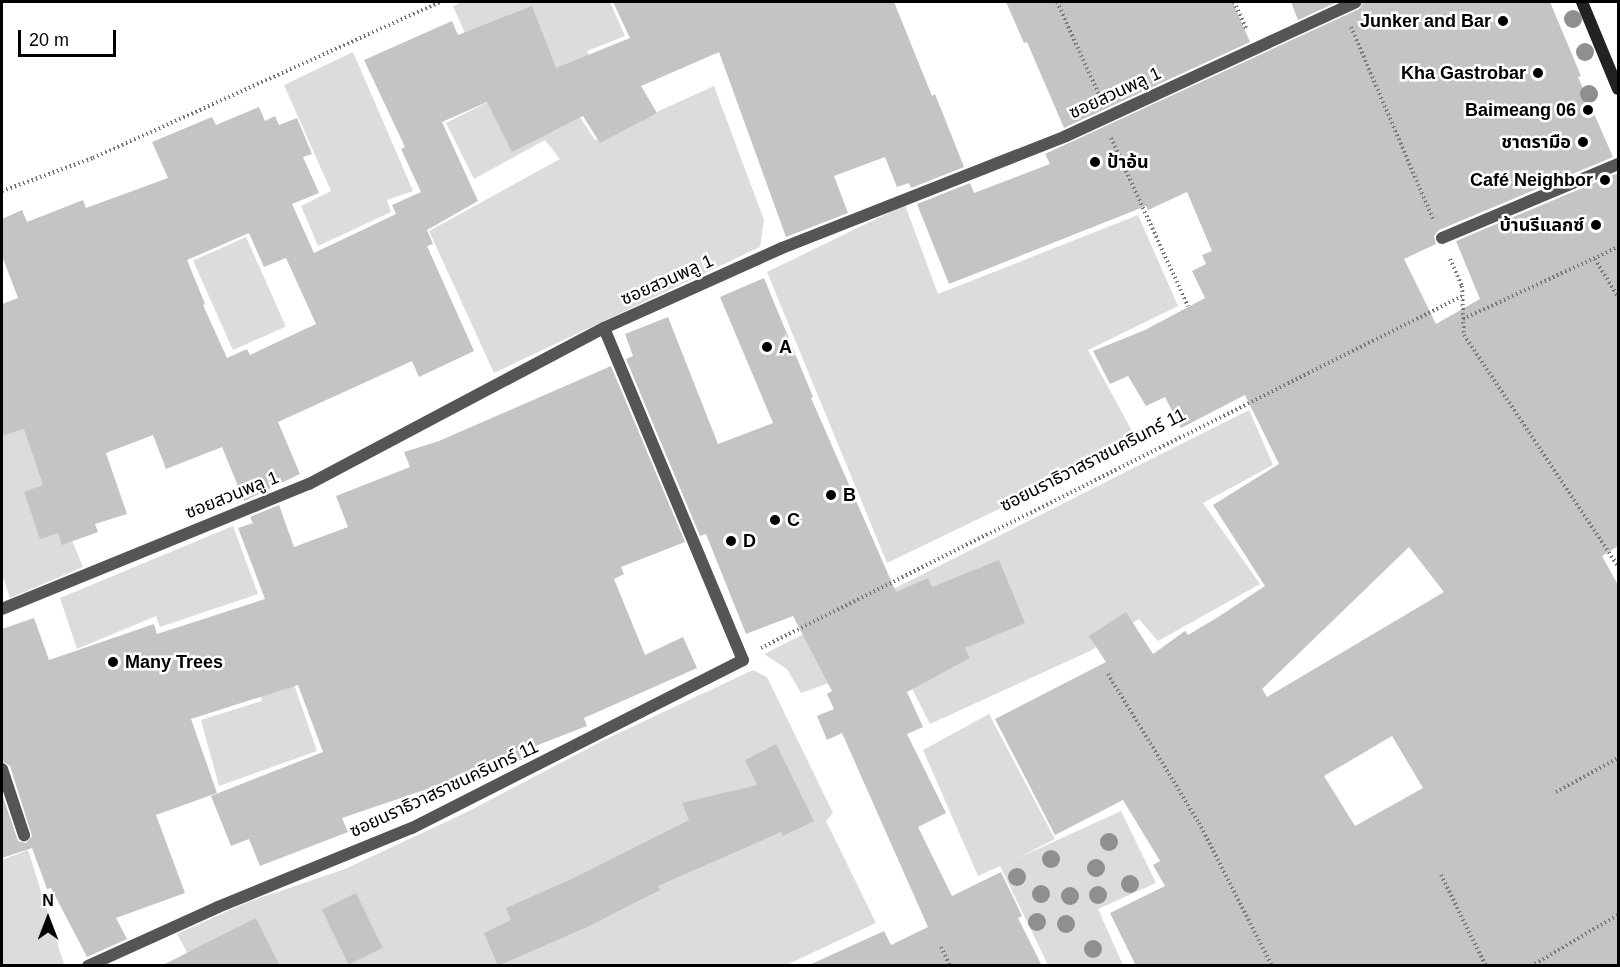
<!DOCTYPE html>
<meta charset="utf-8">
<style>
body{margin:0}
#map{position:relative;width:1620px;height:967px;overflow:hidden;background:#fff;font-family:Arial,"Noto Sans Thai",sans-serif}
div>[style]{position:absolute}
.green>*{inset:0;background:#dcdcdc;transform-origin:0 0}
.building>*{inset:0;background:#c4c4c4;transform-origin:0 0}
.path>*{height:4px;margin-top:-2px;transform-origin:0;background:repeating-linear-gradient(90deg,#777 0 1.5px,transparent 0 4.5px)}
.service>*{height:12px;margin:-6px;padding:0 6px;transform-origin:6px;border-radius:6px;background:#555}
.minor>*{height:12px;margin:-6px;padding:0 6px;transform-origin:6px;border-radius:6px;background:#555}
.secondary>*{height:12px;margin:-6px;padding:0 6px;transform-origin:6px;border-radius:6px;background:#222}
.trees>*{width:18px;height:18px;margin:-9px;border-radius:50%;background:#8f8f8f}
.dots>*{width:16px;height:16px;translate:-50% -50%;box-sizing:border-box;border:3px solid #fff;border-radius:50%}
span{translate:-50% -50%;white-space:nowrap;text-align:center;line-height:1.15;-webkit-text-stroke:5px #fff;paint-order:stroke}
.poi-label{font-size:18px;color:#000;font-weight:700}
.right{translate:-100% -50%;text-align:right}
.left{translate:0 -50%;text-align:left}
.street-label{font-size:18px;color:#000}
.frame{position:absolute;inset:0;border:3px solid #000;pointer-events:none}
.north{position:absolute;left:18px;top:889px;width:60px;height:60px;-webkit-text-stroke:4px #fff;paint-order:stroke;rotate:0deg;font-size:16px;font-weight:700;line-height:24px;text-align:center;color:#000}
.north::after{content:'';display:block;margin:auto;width:21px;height:27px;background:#000;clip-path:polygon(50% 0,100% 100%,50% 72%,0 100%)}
.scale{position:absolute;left:18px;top:30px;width:98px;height:27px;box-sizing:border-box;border:3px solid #000;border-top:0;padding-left:8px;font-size:18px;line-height:21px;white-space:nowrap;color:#000;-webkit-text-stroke:4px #fff;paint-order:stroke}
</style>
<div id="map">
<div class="green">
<div style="clip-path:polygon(463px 2px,610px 2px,625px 36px,587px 51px,608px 93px,574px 108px,595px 140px,714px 86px,764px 220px,760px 247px,494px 373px,429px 231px,560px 159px,545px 140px,474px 179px,446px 123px,494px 99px,453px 6px)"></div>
<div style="clip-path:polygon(353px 52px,413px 191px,387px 200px,391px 212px,318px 246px,301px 206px,331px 191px,284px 85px)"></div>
<div style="clip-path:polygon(905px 205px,938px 294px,1138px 215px,1178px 306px,1088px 350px,1138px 442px,887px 563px,767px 272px)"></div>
<div style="left:246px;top:237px;width:98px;height:58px;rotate:66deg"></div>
<div style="clip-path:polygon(36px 356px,47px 480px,83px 567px,10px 598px,2px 574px,2px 370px)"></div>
<div style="clip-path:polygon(1249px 410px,1273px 465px,1203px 503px,1260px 584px,1158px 641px,1139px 619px,1090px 651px,930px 724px,897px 659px,801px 693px,787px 669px,764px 654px)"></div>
<div style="clip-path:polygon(233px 526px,258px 594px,160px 627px,156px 616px,77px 649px,60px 598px)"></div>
<div style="clip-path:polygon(288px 667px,317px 751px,219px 786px,201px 720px,262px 701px,256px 679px)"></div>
<div style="clip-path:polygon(753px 670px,767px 677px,833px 813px,826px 821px,876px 923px,784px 966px,194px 965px,177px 934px,248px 902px,345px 869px,467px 812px,604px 740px)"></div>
<div style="clip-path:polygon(989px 714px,1055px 839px,1014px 860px,1121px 811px,1156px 883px,1098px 909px,1123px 965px,1048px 965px,1000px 866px,978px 876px,923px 750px)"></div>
<div style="clip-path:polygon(28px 850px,64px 964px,61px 965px,2px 965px,2px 860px)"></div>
</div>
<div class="building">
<div style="clip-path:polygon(evenodd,613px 2px,894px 2px,932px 96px,935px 94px,964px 167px,911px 188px,909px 183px,897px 187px,885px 157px,834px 176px,848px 213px,786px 237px,719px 52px,641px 86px,657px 113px,600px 143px,583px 116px,512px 152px,487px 102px,442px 122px,478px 201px,427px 230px,433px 244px,427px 246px,474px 351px,419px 377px,412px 361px,278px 422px,300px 474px,244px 501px,222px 447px,166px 469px,153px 435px,106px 453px,127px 514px,95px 524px,98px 532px,62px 545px,58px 533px,40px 539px,24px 492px,43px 485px,24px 429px,2px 436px,2px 304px,18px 298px,2px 256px,2px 219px,22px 210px,27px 222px,83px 200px,86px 208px,168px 178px,152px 142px,212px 117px,216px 125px,259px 107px,265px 121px,275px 116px,279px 125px,297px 118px,312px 154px,303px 157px,319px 193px,292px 204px,314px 253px,396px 214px,392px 205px,421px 192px,401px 149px,405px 147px,364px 60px,452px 21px,458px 35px,532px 6px,556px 68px,630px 38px,613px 2px,249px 233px,264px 267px,286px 258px,316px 324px,250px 355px,247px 349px,227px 358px,203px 305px,205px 304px,187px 260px,249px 233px)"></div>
<div style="clip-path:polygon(1006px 2px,1233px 2px,1250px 42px,1064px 128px,1027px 42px,1024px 43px)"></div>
<div style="clip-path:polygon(1291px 2px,1337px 2px,1298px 20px)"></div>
<div style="clip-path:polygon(evenodd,1364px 2px,1550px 2px,1581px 76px,1578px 77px,1613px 157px,1439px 230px,1434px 236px,1436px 244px,1404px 259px,1436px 324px,1480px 299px,1456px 241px,1618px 173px,1618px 546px,1602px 556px,1618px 585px,1618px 966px,1136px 966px,1110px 913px,1165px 886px,1153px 865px,1160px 861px,1123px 800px,1055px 835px,995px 719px,1106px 662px,1089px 636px,1126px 612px,1153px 654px,1185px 631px,1188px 635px,1218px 617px,1265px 586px,1213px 505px,1279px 464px,1245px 395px,1181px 428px,1165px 397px,1146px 406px,1128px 376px,1110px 384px,1093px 351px,1145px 330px,1205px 298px,1192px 271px,1206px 264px,1202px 255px,1212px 251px,1187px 192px,1148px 210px,1146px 206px,949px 284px,917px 204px,970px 183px,974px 193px,1050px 164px,1045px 154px,1359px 9px,1364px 2px,1409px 547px,1444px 592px,1267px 697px,1262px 689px,1409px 547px,1364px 2px,1392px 736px,1423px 788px,1355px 826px,1324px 776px,1392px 736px)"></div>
<div style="clip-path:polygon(764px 278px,813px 397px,811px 398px,896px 592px,928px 578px,932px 587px,999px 560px,1025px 623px,965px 648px,970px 658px,907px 692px,923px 727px,907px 734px,946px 813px,918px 827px,952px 896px,1001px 872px,1022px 916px,1018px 918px,1042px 966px,807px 966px,884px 931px,891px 945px,928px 927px,842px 733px,827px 740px,817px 716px,834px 709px,827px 694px,832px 691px,793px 616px,746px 634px,706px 534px,700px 536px,626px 359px,633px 356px,625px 334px,668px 317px,718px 444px,773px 423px,720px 297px)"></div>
<div style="clip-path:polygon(611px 366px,685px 542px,621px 567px,624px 574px,614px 579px,645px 655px,683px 637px,697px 668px,584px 718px,587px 726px,520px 752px,523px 759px,445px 791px,442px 784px,342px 818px,348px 832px,260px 866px,249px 839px,231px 846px,211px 796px,323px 752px,298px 685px,191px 719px,217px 793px,156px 815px,185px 893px,116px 918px,127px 939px,87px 957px,51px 888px,47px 889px,32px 848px,2px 858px,2px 794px,18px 841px,26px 843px,32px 836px,10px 766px,2px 761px,2px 629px,34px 618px,49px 660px,154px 624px,157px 634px,265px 599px,238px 528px,253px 523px,250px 517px,279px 505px,294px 547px,348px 527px,336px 496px,410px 467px,404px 452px,439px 441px)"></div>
<div style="clip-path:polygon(776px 744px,814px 821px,783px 836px,781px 832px,658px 886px,660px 890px,587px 927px,498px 966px,484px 933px,511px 920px,506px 908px,574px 878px,689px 820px,682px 803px,757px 785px,745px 760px)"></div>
<div style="left:356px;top:893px;width:61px;height:38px;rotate:64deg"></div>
<div style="clip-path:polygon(256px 918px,280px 966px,161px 966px)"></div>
</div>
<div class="path">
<div style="left:1057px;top:2px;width:104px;rotate:65.6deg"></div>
<div style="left:1234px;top:2px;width:29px;rotate:65deg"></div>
<div style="left:1351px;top:27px;width:209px;rotate:66.9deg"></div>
<div style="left:1111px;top:138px;width:185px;rotate:65.4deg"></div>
<div style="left:2px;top:191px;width:97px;rotate:-19.9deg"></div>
<div style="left:93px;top:158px;width:380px;rotate:-24.2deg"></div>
<div style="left:1450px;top:259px;width:30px;rotate:66deg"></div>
<div style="left:1462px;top:286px;width:49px;rotate:87.7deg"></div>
<div style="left:1464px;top:335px;width:278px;rotate:56.3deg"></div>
<div style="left:1595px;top:259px;width:44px;rotate:58.8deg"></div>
<div style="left:1463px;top:319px;width:171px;rotate:-24.9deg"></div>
<div style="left:761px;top:648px;width:784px;rotate:-26.66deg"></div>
<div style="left:1108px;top:674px;width:175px;rotate:58.6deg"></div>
<div style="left:1199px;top:823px;width:161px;rotate:63deg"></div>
<div style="left:1556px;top:792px;width:71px;rotate:-28.7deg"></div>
<div style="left:1441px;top:875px;width:102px;rotate:63.7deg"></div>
<div style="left:941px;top:947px;width:21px;rotate:65deg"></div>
<div style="left:1531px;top:966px;width:101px;rotate:-30.4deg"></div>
</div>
<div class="service">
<div style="left:1442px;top:238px;width:191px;rotate:-22.8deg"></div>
<div style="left:604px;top:328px;width:360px;rotate:67.3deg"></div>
<div style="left:2px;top:769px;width:70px;rotate:71.6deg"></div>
</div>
<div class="minor">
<div style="left:2px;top:609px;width:331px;rotate:-22.2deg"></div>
<div style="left:309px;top:484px;width:334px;rotate:-27.9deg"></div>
<div style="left:604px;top:328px;width:195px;rotate:-24.2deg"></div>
<div style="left:782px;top:248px;width:305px;rotate:-21.5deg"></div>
<div style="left:1066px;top:136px;width:319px;rotate:-24.8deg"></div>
<div style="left:88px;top:966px;width:143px;rotate:-24.4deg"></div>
<div style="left:218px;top:907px;width:209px;rotate:-22.2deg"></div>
<div style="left:412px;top:828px;width:371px;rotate:-26.9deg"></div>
</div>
<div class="secondary">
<div style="left:1582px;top:2px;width:94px;rotate:67.5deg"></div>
</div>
<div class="trees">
<div style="left:1573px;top:19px"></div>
<div style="left:1585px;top:52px"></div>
<div style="left:1589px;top:94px"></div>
<div style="left:1109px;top:842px"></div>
<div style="left:1051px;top:859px"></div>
<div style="left:1096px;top:868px"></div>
<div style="left:1017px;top:877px"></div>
<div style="left:1130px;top:884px"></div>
<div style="left:1041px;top:894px"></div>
<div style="left:1098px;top:895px"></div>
<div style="left:1070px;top:896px"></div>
<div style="left:1037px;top:922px"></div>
<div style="left:1066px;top:924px"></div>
<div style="left:1093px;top:949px"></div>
</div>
<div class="dots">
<div style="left:1503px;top:21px;background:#000"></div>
<div style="left:1538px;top:73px;background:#000"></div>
<div style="left:1588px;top:110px;background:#000"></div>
<div style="left:1583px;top:142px;background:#000"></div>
<div style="left:1095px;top:162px;background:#000"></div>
<div style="left:1605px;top:180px;background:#000"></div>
<div style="left:1596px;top:225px;background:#000"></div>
<div style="left:767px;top:347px;background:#000"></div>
<div style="left:831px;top:495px;background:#000"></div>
<div style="left:775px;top:520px;background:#000"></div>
<div style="left:731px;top:541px;background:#000"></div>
<div style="left:113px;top:662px;background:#000"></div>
</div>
<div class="poi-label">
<span class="right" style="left:1491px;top:21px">Junker and Bar</span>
<span class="right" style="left:1526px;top:73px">Kha Gastrobar</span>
<span class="right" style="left:1576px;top:110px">Baimeang 06</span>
<span class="right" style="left:1571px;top:142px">ชาตรามือ</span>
<span class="left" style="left:1107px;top:162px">ป้าอ้น</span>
<span class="right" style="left:1593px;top:180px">Café Neighbor</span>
<span class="right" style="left:1584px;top:225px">บ้านรีแลกซ์</span>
<span class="left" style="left:779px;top:347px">A</span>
<span class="left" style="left:843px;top:495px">B</span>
<span class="left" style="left:787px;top:520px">C</span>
<span class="left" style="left:743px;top:541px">D</span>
<span class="left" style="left:125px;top:662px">Many Trees</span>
</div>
<div class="street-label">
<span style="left:1115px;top:93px;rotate:-25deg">ซอยสวนพลู 1</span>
<span style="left:667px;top:280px;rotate:-24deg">ซอยสวนพลู 1</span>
<span style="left:1093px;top:460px;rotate:-27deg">ซอยนราธิวาสราชนครินทร์ 11</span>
<span style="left:232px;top:495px;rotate:-22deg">ซอยสวนพลู 1</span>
<span style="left:444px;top:789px;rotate:-25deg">ซอยนราธิวาสราชนครินทร์ 11</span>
</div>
<div class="frame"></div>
<div class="north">N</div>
<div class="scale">20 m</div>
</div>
